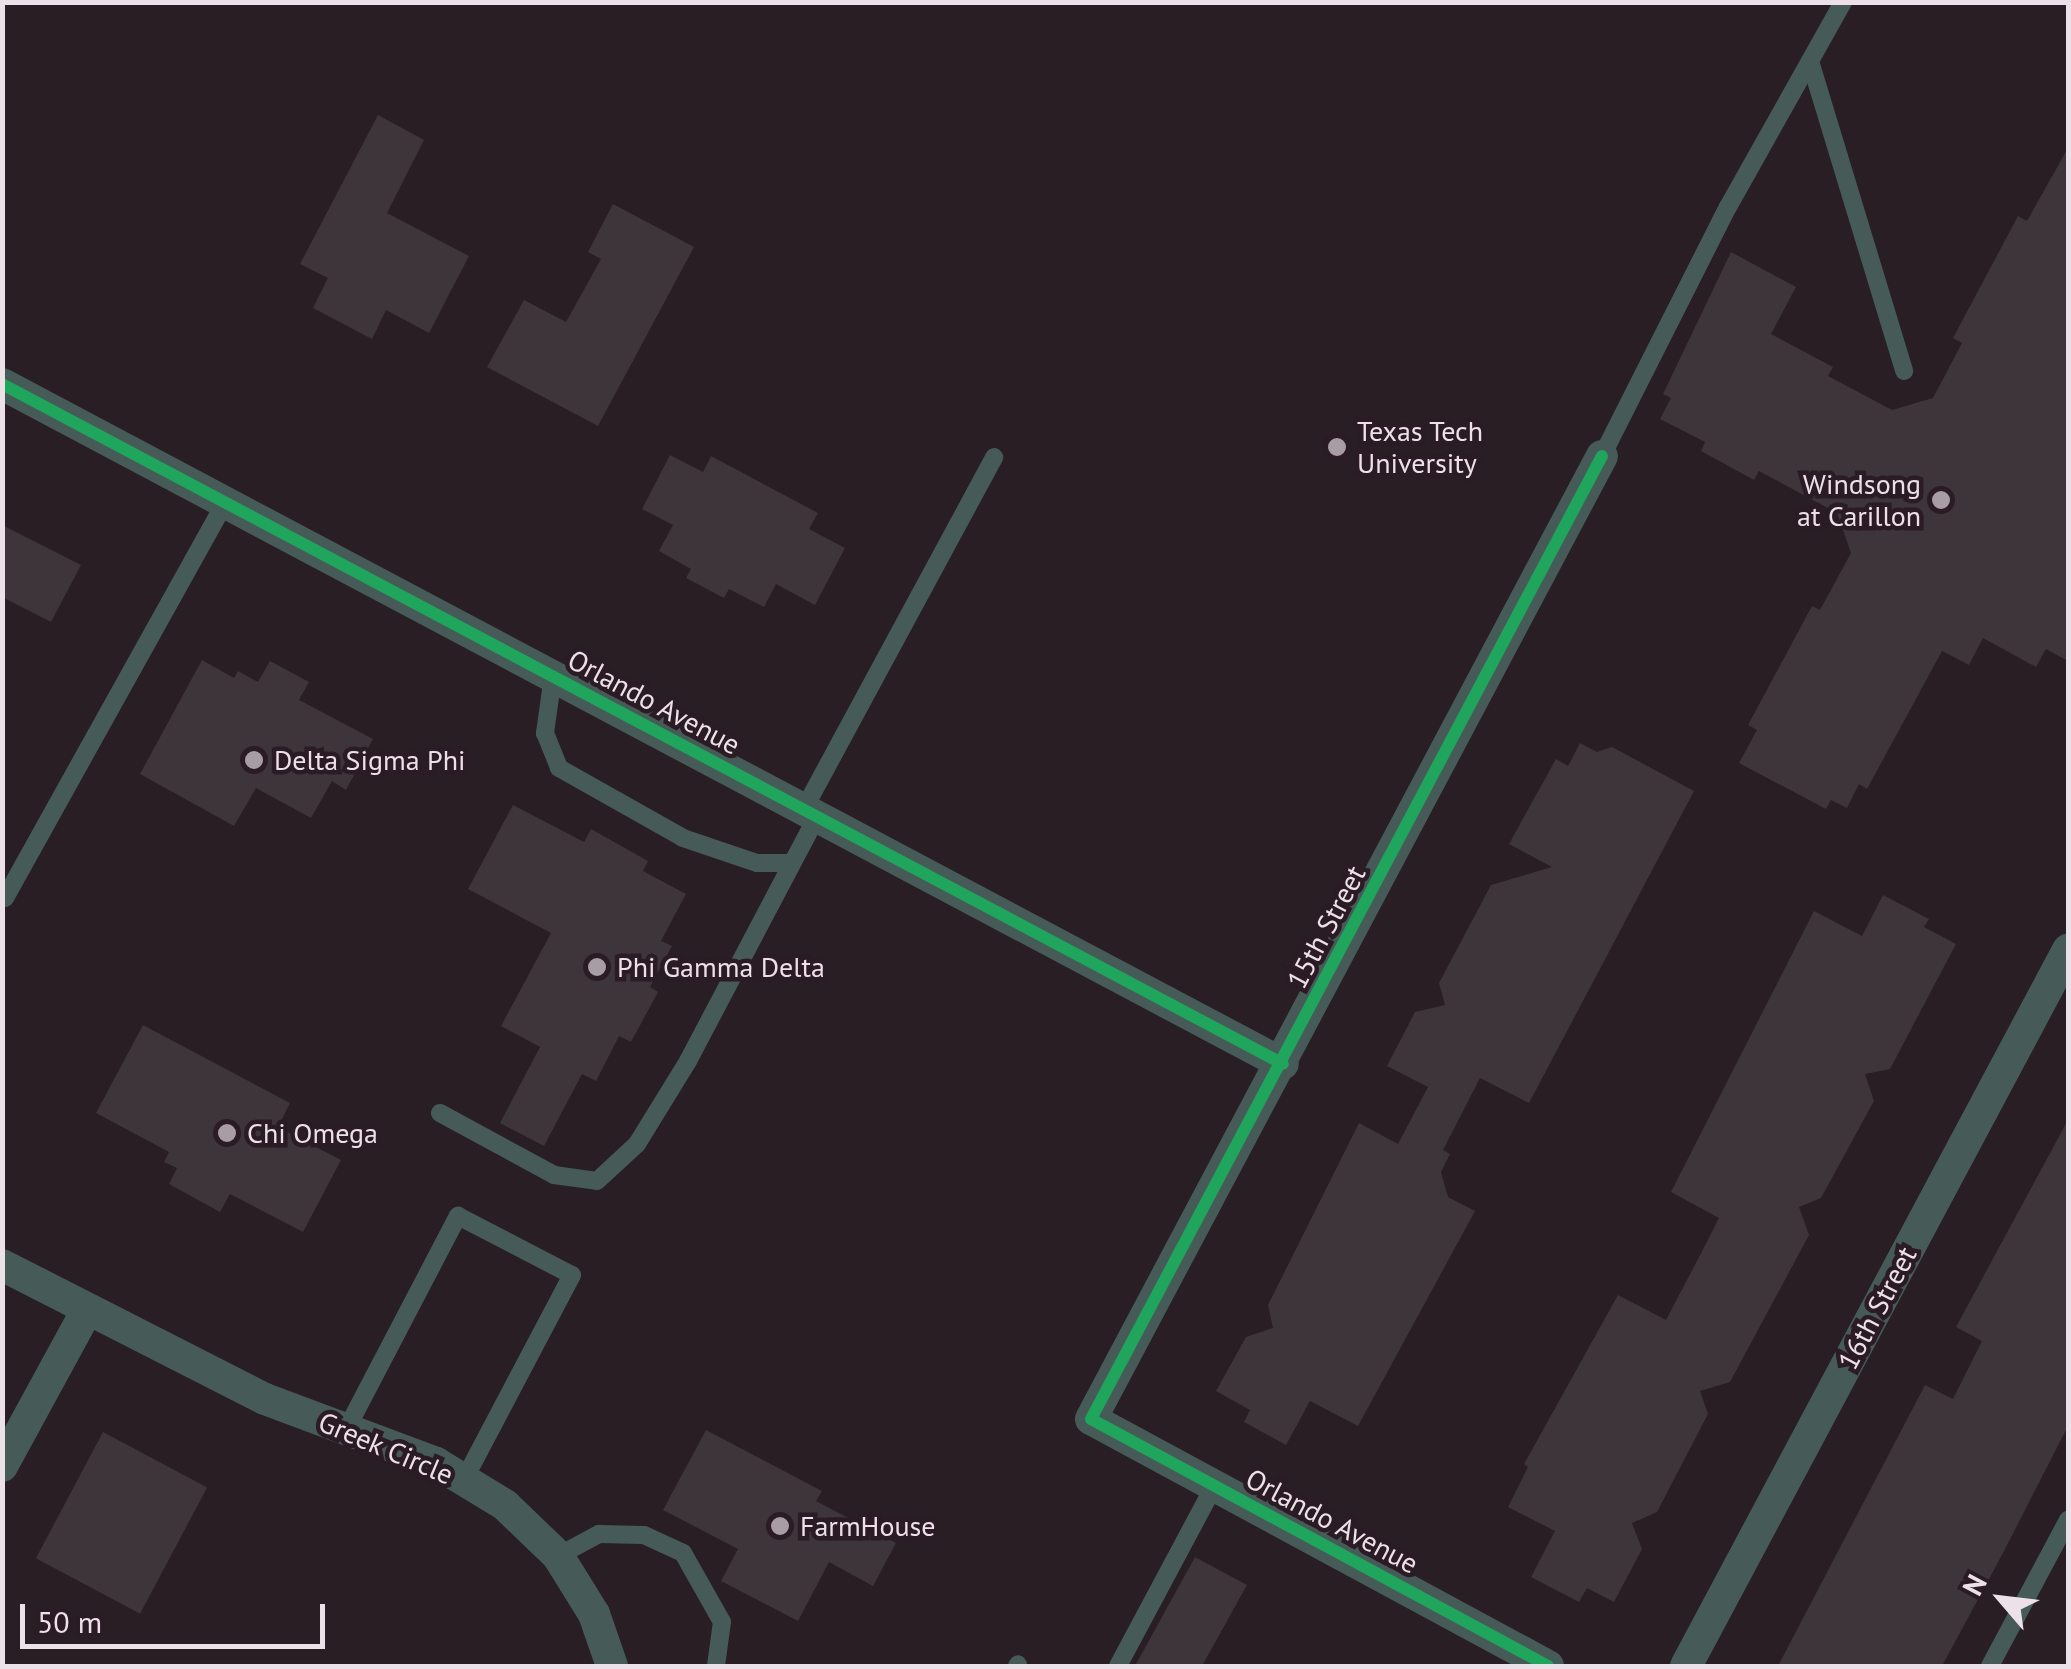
<!DOCTYPE html>
<style>
body{margin:0}
#map{position:relative;width:2071px;height:1669px;overflow:hidden;background:#281e24;font-family:"PT Sans",sans-serif}
div>[style]{position:absolute}
.building>*{inset:0;background:#3d353a;transform-origin:0 0}
.service>*{height:18px;margin:-9px;padding:0 9px;transform-origin:9px;border-radius:9px;background:#465b57}
.minor>*{height:32px;margin:-16px;padding:0 16px;transform-origin:16px;border-radius:16px;background:#465b57}
.cycleway>*{height:12px;margin:-6px;padding:0 6px;transform-origin:6px;border-radius:6px;background:#20a55d}
.dots>*{width:28px;height:28px;translate:-50% -50%;box-sizing:border-box;border:5px solid #2b1b25;border-radius:50%}
span{translate:-50% -50%;white-space:nowrap;text-align:center;line-height:1.15;-webkit-text-stroke:9px #2b1b25;paint-order:stroke}
.poi-label{font-size:28px;color:#ece1e8}
.left{translate:0 -50%;text-align:left}
.right{translate:-100% -50%;text-align:right}
.street-label{font-size:28px;color:#ece1e8}
.frame{position:absolute;inset:0;border:5px solid #ece1e8;pointer-events:none}
.north{position:absolute;left:1951px;top:1549px;width:100px;height:100px;-webkit-text-stroke:8px #2b1b25;paint-order:stroke;rotate:298deg;font-size:28px;font-weight:700;line-height:40px;text-align:center;color:#ece1e8}
.north::after{content:'';display:block;margin:auto;width:35px;height:45px;background:#ece1e8;clip-path:polygon(50% 0,100% 100%,50% 72%,0 100%)}
.scale{position:absolute;left:20px;top:1604px;width:305px;height:45px;box-sizing:border-box;border:5px solid #ece1e8;border-top:0;padding-left:12px;font-size:30px;line-height:35px;white-space:nowrap;color:#ece1e8;-webkit-text-stroke:8px #2b1b25;paint-order:stroke}
</style>
<div id="map">
<div class="building">
<div style="clip-path:polygon(378px 115px,424px 140px,387px 213px,469px 256px,429px 333px,386px 310px,372px 339px,313px 308px,328px 278px,300px 264px)"></div>
<div style="clip-path:polygon(2068px 148px,2068px 661px,2046px 649px,2036px 667px,1983px 638px,1969px 665px,1942px 651px,1867px 789px,1859px 784px,1847px 808px,1831px 800px,1826px 809px,1739px 763px,1757px 730px,1748px 725px,1812px 606px,1820px 610px,1851px 553px,1837px 513px,1759px 471px,1754px 480px,1701px 451px,1705px 442px,1660px 419px,1671px 398px,1663px 394px,1731px 252px,1796px 287px,1771px 334px,1833px 367px,1828px 376px,1892px 410px,1933px 398px,1962px 343px,1953px 338px,2018px 216px,2027px 221px)"></div>
<div style="clip-path:polygon(613px 204px,694px 247px,598px 426px,487px 367px,524px 300px,566px 322px,601px 259px,588px 252px)"></div>
<div style="clip-path:polygon(670px 455px,703px 472px,711px 456px,818px 513px,809px 529px,845px 548px,815px 605px,776px 584px,764px 607px,729px 589px,724px 598px,686px 578px,691px 569px,659px 551px,673px 525px,642px 509px)"></div>
<div style="clip-path:polygon(2px 525px,81px 565px,51px 622px,2px 597px)"></div>
<div style="clip-path:polygon(202px 660px,234px 678px,238px 671px,258px 682px,270px 661px,309px 682px,299px 700px,373px 739px,346px 790px,332px 781px,311px 818px,256px 788px,234px 826px,140px 774px)"></div>
<div style="clip-path:polygon(1580px 743px,1597px 752px,1612px 747px,1694px 791px,1529px 1103px,1480px 1078px,1443px 1150px,1450px 1154px,1441px 1172px,1448px 1197px,1475px 1211px,1358px 1426px,1310px 1401px,1286px 1445px,1244px 1422px,1250px 1410px,1216px 1391px,1246px 1337px,1273px 1328px,1268px 1305px,1359px 1123px,1398px 1144px,1428px 1087px,1387px 1066px,1415px 1012px,1445px 1005px,1439px 983px,1491px 885px,1552px 867px,1509px 844px,1556px 759px,1568px 766px)"></div>
<div style="clip-path:polygon(513px 805px,584px 842px,591px 829px,648px 861px,643px 871px,686px 894px,661px 941px,672px 946px,650px 987px,658px 992px,631px 1042px,619px 1036px,596px 1081px,582px 1074px,544px 1146px,500px 1123px,540px 1047px,501px 1026px,551px 933px,468px 889px)"></div>
<div style="clip-path:polygon(1883px 895px,1929px 919px,1924px 927px,1956px 944px,1890px 1069px,1865px 1074px,1874px 1101px,1821px 1198px,1799px 1207px,1809px 1235px,1730px 1382px,1700px 1391px,1708px 1414px,1657px 1512px,1632px 1523px,1642px 1549px,1614px 1602px,1587px 1588px,1579px 1602px,1531px 1577px,1555px 1531px,1508px 1507px,1528px 1467px,1524px 1464px,1618px 1295px,1666px 1320px,1697px 1261px,1719px 1218px,1671px 1192px,1814px 911px,1862px 936px)"></div>
<div style="clip-path:polygon(143px 1025px,290px 1103px,278px 1127px,341px 1160px,303px 1232px,230px 1194px,220px 1212px,169px 1184px,177px 1168px,164px 1162px,169px 1152px,96px 1113px)"></div>
<div style="clip-path:polygon(2068px 1120px,2068px 1426px,2003px 1553px,1942px 1666px,1778px 1666px,1925px 1385px,1953px 1399px,1982px 1341px,1956px 1327px)"></div>
<div style="clip-path:polygon(706px 1430px,822px 1491px,816px 1501px,896px 1543px,873px 1586px,829px 1562px,798px 1621px,721px 1581px,738px 1549px,663px 1510px)"></div>
<div style="left:103px;top:1432px;width:118px;height:143px;rotate:28deg"></div>
<div style="clip-path:polygon(1195px 1557px,1247px 1585px,1202px 1666px,1135px 1666px)"></div>
</div>
<div class="service">
<div style="left:1810px;top:61px;width:324px;rotate:73.1deg"></div>
<div style="left:1602px;top:456px;width:279px;rotate:-63.2deg"></div>
<div style="left:1728px;top:207px;width:235px;rotate:-60.7deg"></div>
<div style="left:553px;top:676px;width:58px;rotate:98deg"></div>
<div style="left:545px;top:733px;width:38px;rotate:68deg"></div>
<div style="left:559px;top:768px;width:142px;rotate:29.4deg"></div>
<div style="left:683px;top:838px;width:78px;rotate:18.7deg"></div>
<div style="left:757px;top:863px;width:35px"></div>
<div style="left:804px;top:809px;width:400px;rotate:-61.6deg"></div>
<div style="left:5px;top:898px;width:453px;rotate:-60.9deg"></div>
<div style="left:440px;top:1113px;width:130px;rotate:28.5deg"></div>
<div style="left:554px;top:1175px;width:43px;rotate:7.9deg"></div>
<div style="left:597px;top:1181px;width:54px;rotate:-42.8deg"></div>
<div style="left:637px;top:1144px;width:97px;rotate:-58.4deg"></div>
<div style="left:688px;top:1061px;width:277px;rotate:-62.2deg"></div>
<div style="left:346px;top:1430px;width:242px;rotate:-62.4deg"></div>
<div style="left:458px;top:1216px;width:128px;rotate:27.4deg"></div>
<div style="left:572px;top:1275px;width:232px;rotate:117.8deg"></div>
<div style="left:558px;top:1556px;width:47px;rotate:-28.2deg"></div>
<div style="left:599px;top:1534px;width:45px;rotate:1.3deg"></div>
<div style="left:644px;top:1535px;width:43px;rotate:24.8deg"></div>
<div style="left:683px;top:1553px;width:79px;rotate:60.5deg"></div>
<div style="left:722px;top:1622px;width:44px;rotate:97.8deg"></div>
<div style="left:1017px;top:1666px;width:2px;rotate:-63deg"></div>
<div style="left:1118px;top:1666px;width:204px;rotate:-61.9deg"></div>
<div style="left:1990px;top:1666px;width:166px;rotate:-61.9deg"></div>
</div>
<div class="minor">
<div style="left:2px;top:384px;width:1450px;rotate:27.96deg"></div>
<div style="left:2px;top:1265px;width:295px;rotate:27deg"></div>
<div style="left:265px;top:1399px;width:183px;rotate:20.5deg"></div>
<div style="left:436px;top:1463px;width:81px;rotate:31.3deg"></div>
<div style="left:505px;top:1505px;width:74px;rotate:43.9deg"></div>
<div style="left:558px;top:1556px;width:68px;rotate:58.2deg"></div>
<div style="left:594px;top:1614px;width:55px;rotate:70.9deg"></div>
<div style="left:2px;top:1466px;width:175px;rotate:-61.4deg"></div>
<div style="left:1548px;top:1666px;width:519px;rotate:-151.61deg"></div>
<div style="left:1091px;top:1419px;width:1090px;rotate:-62.05deg"></div>
<div style="left:1686px;top:1666px;width:812px;rotate:-61.92deg"></div>
</div>
<div class="cycleway">
<div style="left:2px;top:384px;width:1450px;rotate:27.96deg"></div>
<div style="left:1548px;top:1666px;width:519px;rotate:-151.61deg"></div>
<div style="left:1091px;top:1419px;width:1090px;rotate:-62.05deg"></div>
</div>
<div class="dots">
<div style="left:1337px;top:447px;background:#a79da3"></div>
<div style="left:1941px;top:500px;background:#a79da3"></div>
<div style="left:254px;top:760px;background:#a79da3"></div>
<div style="left:597px;top:967px;background:#a79da3"></div>
<div style="left:227px;top:1133px;background:#a79da3"></div>
<div style="left:780px;top:1526px;background:#a79da3"></div>
</div>
<div class="poi-label">
<span class="left" style="left:1357px;top:447px">Texas Tech<br>University</span>
<span class="right" style="left:1921px;top:500px">Windsong<br>at Carillon</span>
<span class="left" style="left:274px;top:760px">Delta Sigma Phi</span>
<span class="left" style="left:617px;top:967px">Phi Gamma Delta</span>
<span class="left" style="left:247px;top:1133px">Chi Omega</span>
<span class="left" style="left:800px;top:1526px">FarmHouse</span>
</div>
<div class="street-label">
<span style="left:654px;top:702px;rotate:28deg">Orlando Avenue</span>
<span style="left:1326px;top:927px;rotate:-62deg">15th Street</span>
<span style="left:1877px;top:1308px;rotate:-62deg">16th Street</span>
<span style="left:386px;top:1448px;rotate:23deg">Greek Circle</span>
<span style="left:1332px;top:1521px;rotate:28deg">Orlando Avenue</span>
</div>
<div class="frame"></div>
<div class="north">N</div>
<div class="scale">50 m</div>
</div>
